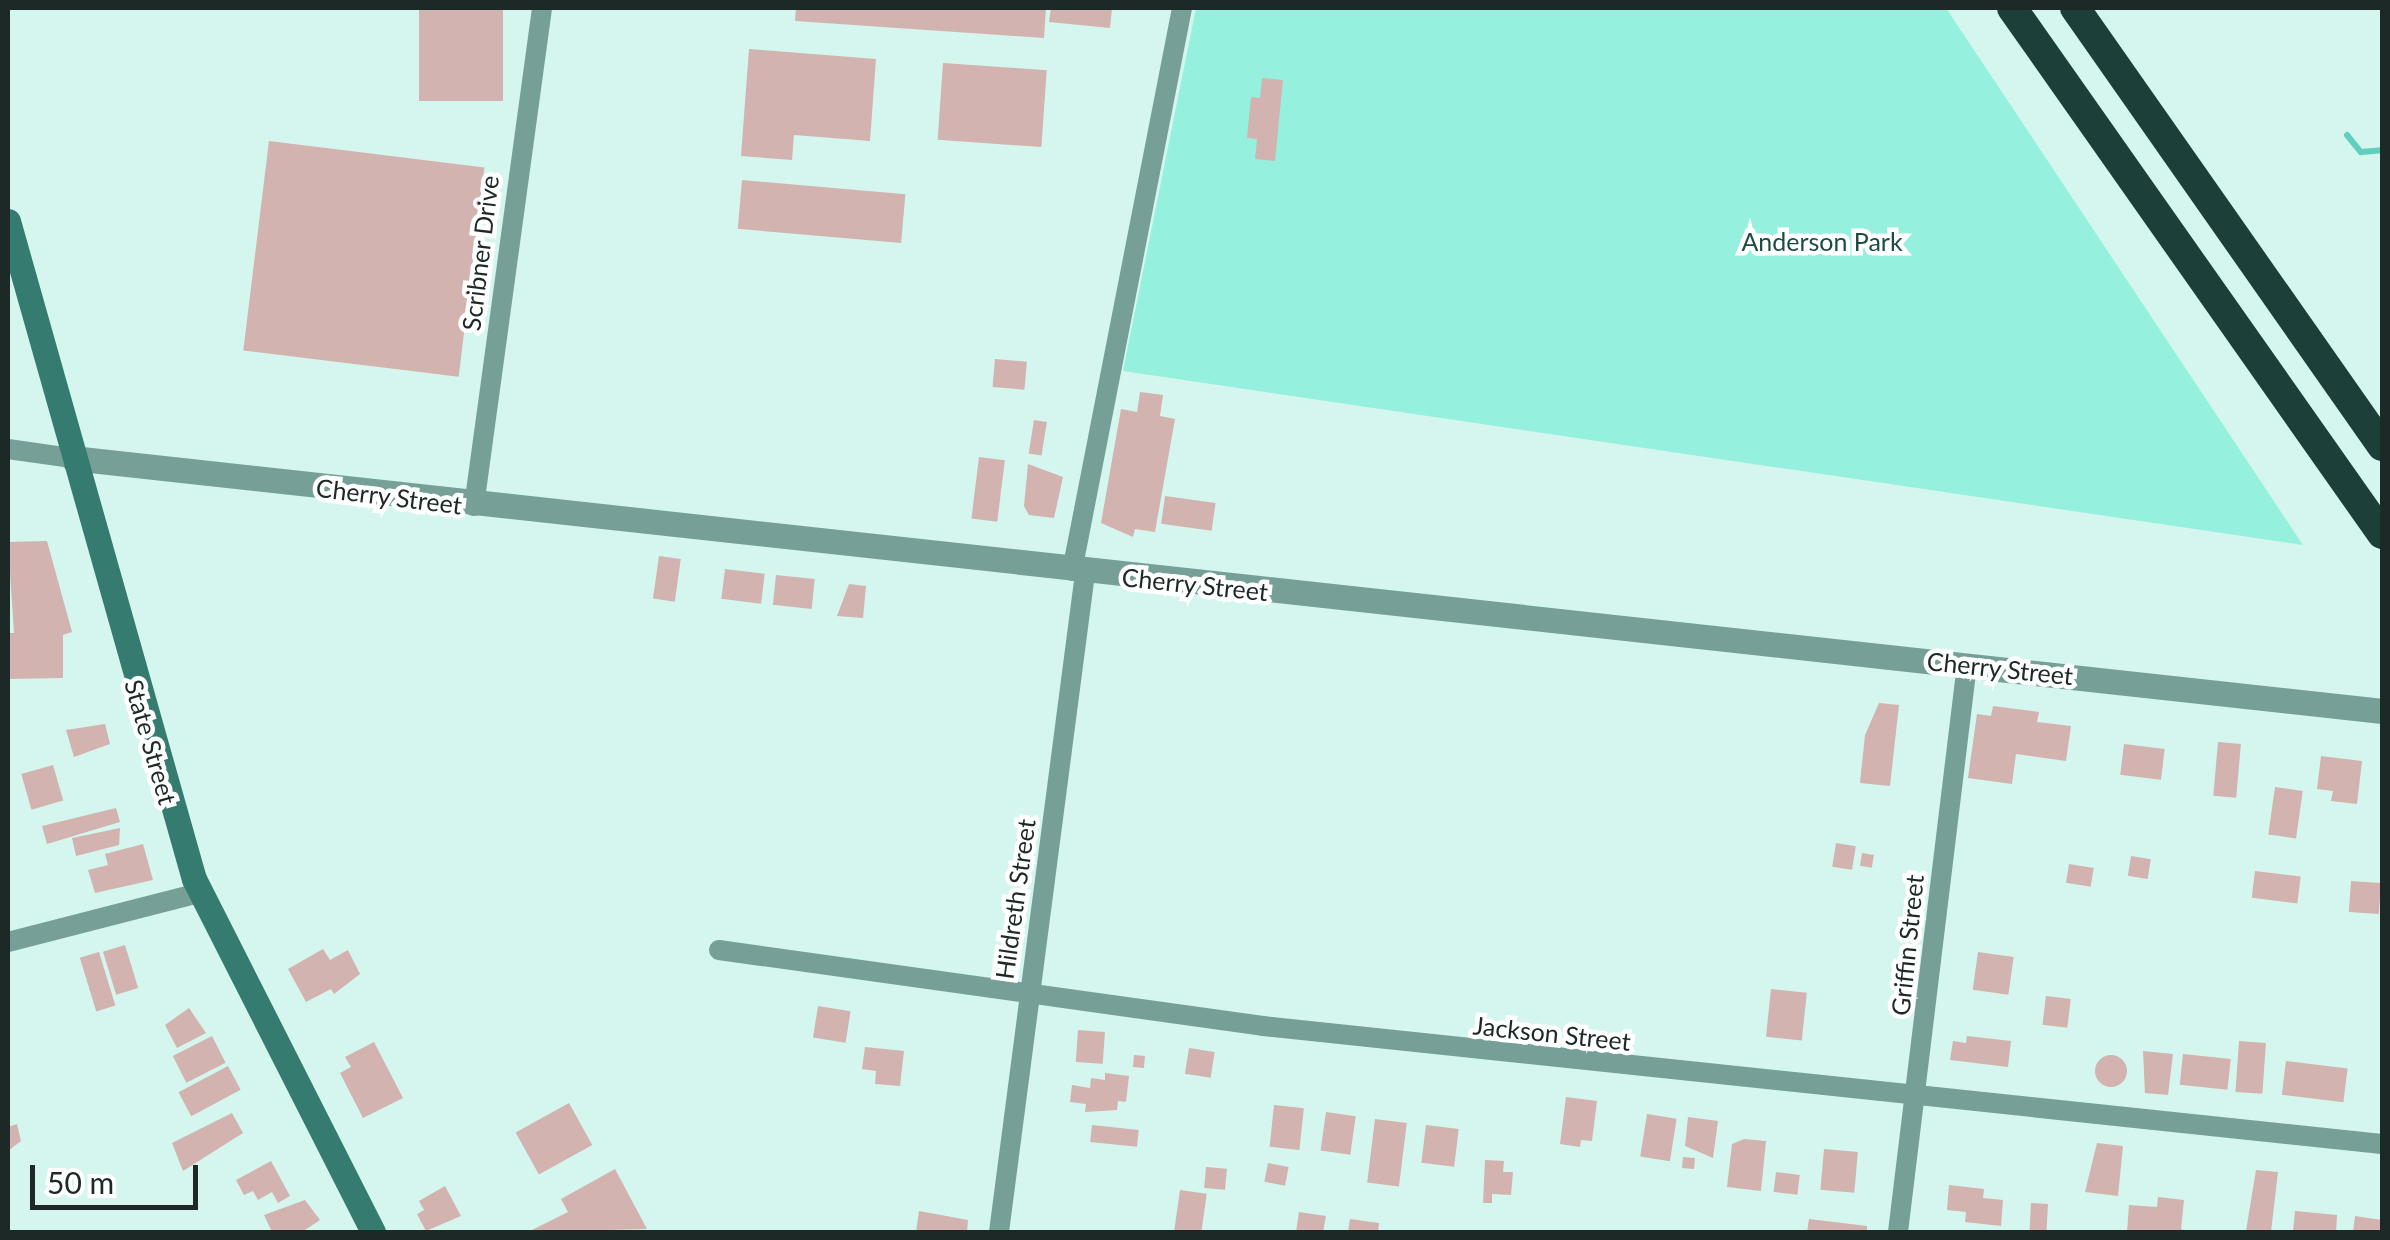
<!DOCTYPE html>
<style>
body{margin:0}
#map{position:relative;width:2390px;height:1240px;overflow:hidden;background:#d4f6ee;font-family:Lato,sans-serif}
div>[style]{position:absolute}
.green>*{inset:0;background:#96f0de}
.stream>*{height:6px;margin:-3px;padding:0 3px;transform-origin:3px;border-radius:3px;background:#60cfbc}
.building>*{inset:0;background:#d2b3af;transform-origin:0 0}
.round{border-radius:50%}
.minor>*{height:20px;margin:-10px;padding:0 10px;transform-origin:10px;border-radius:10px;background:#76a097}
.tertiary>*{height:25px;margin:-12.5px;padding:0 12.5px;transform-origin:12.5px;border-radius:12.5px;background:#76a097}
.secondary>*{height:25px;margin:-12.5px;padding:0 12.5px;transform-origin:12.5px;border-radius:12.5px;background:#367b6f}
.motorway>*{height:30px;margin:-15px;padding:0 15px;transform-origin:15px;border-radius:15px;background:#1c3f39}
span{translate:-50% -50%;white-space:nowrap;text-align:center;line-height:1.15;-webkit-text-stroke:9px #fff;paint-order:stroke}
.park-label{font-size:25px;color:#1b4c43}
.street-label{font-size:25px;color:#1c2926}
.frame{position:absolute;inset:0;border:10px solid #1c2926;pointer-events:none}
.scale{position:absolute;left:30px;top:1165px;width:168px;height:45px;box-sizing:border-box;border:5px solid #1c2926;border-top:0;padding-left:12px;font-size:30px;line-height:35px;white-space:nowrap;color:#1c2926;-webkit-text-stroke:8px #fff;paint-order:stroke}
</style>
<div id="map">
<div class="green">
<div style="clip-path:polygon(1196px 8px,1946px 8px,2303px 545px,1123px 371px)"></div>
</div>
<div class="stream">
<div style="left:2347px;top:135px;width:22px;rotate:51deg"></div>
<div style="left:2361px;top:152px;width:21px;rotate:-5deg"></div>
</div>
<div class="building">
<div style="left:419px;top:8px;width:84px;height:93px"></div>
<div style="clip-path:polygon(796px 8px,1046px 8px,1044px 38px,795px 21px)"></div>
<div style="clip-path:polygon(1051px 8px,1112px 8px,1110px 28px,1049px 22px)"></div>
<div style="clip-path:polygon(749px 49px,876px 59px,870px 141px,794px 135px,792px 160px,741px 156px)"></div>
<div style="left:943px;top:63px;width:104px;height:77px;rotate:4deg"></div>
<div style="clip-path:polygon(1262px 78px,1283px 80px,1275px 161px,1255px 159px,1257px 139px,1247px 138px,1251px 97px,1260px 98px)"></div>
<div style="left:269px;top:141px;width:217px;height:211px;rotate:7deg"></div>
<div style="left:742px;top:180px;width:164px;height:49px;rotate:5deg"></div>
<div style="left:995px;top:359px;width:32px;height:28px;rotate:5deg"></div>
<div style="clip-path:polygon(1140px 392px,1163px 395px,1160px 416px,1175px 419px,1155px 532px,1135px 529px,1133px 537px,1101px 523px,1121px 409px,1137px 412px)"></div>
<div style="left:1034px;top:420px;width:13px;height:34px;rotate:9deg"></div>
<div style="left:979px;top:457px;width:26px;height:62px;rotate:7deg"></div>
<div style="clip-path:polygon(1028px 464px,1063px 477px,1054px 518px,1029px 515px,1024px 506px)"></div>
<div style="left:1165px;top:496px;width:51px;height:28px;rotate:8deg"></div>
<div style="clip-path:polygon(47px 541px,72px 632px,63px 635px,63px 678px,8px 679px,8px 633px,14px 633px,8px 542px)"></div>
<div style="left:659px;top:556px;width:22px;height:43px;rotate:8deg"></div>
<div style="left:725px;top:569px;width:40px;height:30px;rotate:7deg"></div>
<div style="left:776px;top:575px;width:39px;height:30px;rotate:6deg"></div>
<div style="clip-path:polygon(849px 584px,866px 586px,863px 618px,837px 616px)"></div>
<div style="clip-path:polygon(1879px 703px,1899px 705px,1890px 786px,1860px 783px,1865px 735px)"></div>
<div style="clip-path:polygon(1993px 706px,2039px 712px,2037px 722px,2071px 726px,2066px 761px,2016px 754px,2012px 784px,1968px 778px,1977px 714px,1991px 716px)"></div>
<div style="clip-path:polygon(105px 724px,110px 744px,74px 757px,66px 730px)"></div>
<div style="left:2218px;top:742px;width:23px;height:54px;rotate:5deg"></div>
<div style="left:2124px;top:744px;width:41px;height:31px;rotate:7deg"></div>
<div style="clip-path:polygon(2321px 756px,2362px 761px,2357px 804px,2331px 801px,2333px 791px,2317px 789px)"></div>
<div style="left:53px;top:765px;width:37px;height:33px;rotate:74deg"></div>
<div style="left:2275px;top:787px;width:28px;height:48px;rotate:8deg"></div>
<div style="clip-path:polygon(116px 808px,120px 822px,47px 844px,42px 826px)"></div>
<div style="clip-path:polygon(120px 828px,119px 845px,76px 856px,72px 838px)"></div>
<div style="left:1836px;top:843px;width:20px;height:24px;rotate:9deg"></div>
<div style="clip-path:polygon(143px 844px,153px 880px,95px 893px,88px 870px,108px 865px,105px 854px)"></div>
<div style="left:1862px;top:853px;width:12px;height:13px;rotate:9deg"></div>
<div style="left:2131px;top:856px;width:20px;height:20px;rotate:9deg"></div>
<div style="left:2069px;top:864px;width:25px;height:19px;rotate:9deg"></div>
<div style="left:2255px;top:871px;width:46px;height:27px;rotate:7deg"></div>
<div style="left:2351px;top:881px;width:30px;height:31px;rotate:4deg"></div>
<div style="left:125px;top:945px;width:45px;height:23px;rotate:73deg"></div>
<div style="clip-path:polygon(323px 949px,330px 960px,348px 950px,360px 974px,334px 994px,331px 989px,306px 1002px,288px 969px)"></div>
<div style="left:99px;top:952px;width:56px;height:20px;rotate:73deg"></div>
<div style="left:1978px;top:952px;width:36px;height:38px;rotate:8deg"></div>
<div style="left:1771px;top:989px;width:36px;height:48px;rotate:6deg"></div>
<div style="left:2046px;top:996px;width:25px;height:29px;rotate:7deg"></div>
<div style="left:818px;top:1006px;width:33px;height:32px;rotate:9deg"></div>
<div style="clip-path:polygon(189px 1008px,206px 1033px,177px 1048px,165px 1025px)"></div>
<div style="left:1078px;top:1030px;width:27px;height:32px;rotate:4deg"></div>
<div style="left:212px;top:1036px;width:30px;height:44px;rotate:63deg"></div>
<div style="clip-path:polygon(1967px 1036px,2011px 1041px,2008px 1067px,1950px 1060px,1953px 1041px,1966px 1043px)"></div>
<div style="left:2239px;top:1041px;width:27px;height:51px;rotate:4deg"></div>
<div style="clip-path:polygon(374px 1042px,403px 1098px,363px 1118px,340px 1073px,351px 1067px,345px 1057px)"></div>
<div style="clip-path:polygon(865px 1047px,904px 1051px,900px 1086px,875px 1084px,876px 1071px,862px 1069px)"></div>
<div style="left:1189px;top:1048px;width:26px;height:26px;rotate:9deg"></div>
<div style="clip-path:polygon(2143px 1051px,2173px 1054px,2168px 1095px,2145px 1093px)"></div>
<div style="left:2183px;top:1054px;width:48px;height:31px;rotate:6deg"></div>
<div class="round" style="left:2095px;top:1055px;width:32px;height:32px"></div>
<div style="left:1134px;top:1055px;width:11px;height:12px;rotate:5deg"></div>
<div style="left:2286px;top:1061px;width:62px;height:34px;rotate:7deg"></div>
<div style="left:228px;top:1066px;width:27px;height:56px;rotate:62deg"></div>
<div style="clip-path:polygon(1105px 1073px,1129px 1076px,1126px 1102px,1118px 1101px,1117px 1110px,1085px 1112px,1086px 1104px,1070px 1102px,1072px 1085px,1090px 1088px,1091px 1078px,1105px 1080px)"></div>
<div style="clip-path:polygon(1566px 1097px,1597px 1101px,1592px 1141px,1581px 1140px,1580px 1147px,1560px 1144px)"></div>
<div style="left:569px;top:1103px;width:48px;height:61px;rotate:61deg"></div>
<div style="left:1274px;top:1105px;width:30px;height:42px;rotate:6deg"></div>
<div style="left:1326px;top:1112px;width:30px;height:39px;rotate:8deg"></div>
<div style="clip-path:polygon(232px 1113px,243px 1133px,183px 1171px,172px 1143px)"></div>
<div style="left:1647px;top:1114px;width:30px;height:43px;rotate:9deg"></div>
<div style="clip-path:polygon(1688px 1117px,1718px 1121px,1713px 1158px,1685px 1146px)"></div>
<div style="left:1375px;top:1119px;width:32px;height:64px;rotate:7deg"></div>
<div style="clip-path:polygon(17px 1124px,21px 1141px,8px 1151px,8px 1127px)"></div>
<div style="left:1092px;top:1125px;width:47px;height:17px;rotate:6deg"></div>
<div style="left:1426px;top:1125px;width:33px;height:38px;rotate:7deg"></div>
<div style="clip-path:polygon(1744px 1139px,1766px 1141px,1761px 1191px,1727px 1187px,1732px 1144px)"></div>
<div style="clip-path:polygon(2097px 1143px,2123px 1146px,2118px 1196px,2085px 1192px)"></div>
<div style="left:1824px;top:1149px;width:34px;height:41px;rotate:5deg"></div>
<div style="left:1683px;top:1157px;width:12px;height:11px;rotate:5deg"></div>
<div style="clip-path:polygon(1485px 1160px,1504px 1161px,1503px 1172px,1513px 1172px,1511px 1195px,1492px 1194px,1492px 1203px,1483px 1203px)"></div>
<div style="clip-path:polygon(271px 1161px,290px 1196px,278px 1203px,272px 1192px,258px 1200px,253px 1191px,244px 1195px,236px 1180px)"></div>
<div style="left:1268px;top:1163px;width:21px;height:19px;rotate:11deg"></div>
<div style="left:1206px;top:1167px;width:21px;height:21px;rotate:5deg"></div>
<div style="clip-path:polygon(615px 1169px,647px 1229px,528px 1232px,568px 1212px,561px 1199px)"></div>
<div style="clip-path:polygon(2256px 1170px,2278px 1172px,2271px 1232px,2246px 1231px)"></div>
<div style="left:1776px;top:1172px;width:24px;height:20px;rotate:7deg"></div>
<div style="clip-path:polygon(1949px 1185px,1984px 1189px,1983px 1198px,2003px 1200px,2001px 1226px,1965px 1222px,1966px 1212px,1947px 1210px)"></div>
<div style="clip-path:polygon(445px 1186px,461px 1216px,426px 1231px,417px 1214px,424px 1210px,419px 1201px)"></div>
<div style="left:1180px;top:1190px;width:27px;height:42px;rotate:8deg"></div>
<div style="clip-path:polygon(2158px 1197px,2184px 1200px,2181px 1229px,2190px 1232px,2127px 1232px,2129px 1205px,2157px 1207px)"></div>
<div style="clip-path:polygon(305px 1200px,320px 1220px,302px 1232px,272px 1232px,264px 1215px)"></div>
<div style="left:2031px;top:1203px;width:17px;height:28px;rotate:3deg"></div>
<div style="clip-path:polygon(919px 1211px,968px 1220px,967px 1232px,916px 1232px)"></div>
<div style="clip-path:polygon(2295px 1211px,2337px 1215px,2336px 1232px,2293px 1232px)"></div>
<div style="clip-path:polygon(1299px 1212px,1326px 1216px,1323px 1232px,1296px 1232px)"></div>
<div style="clip-path:polygon(2355px 1216px,2382px 1220px,2382px 1232px,2353px 1232px)"></div>
<div style="clip-path:polygon(1350px 1219px,1379px 1223px,1378px 1232px,1348px 1232px)"></div>
<div style="clip-path:polygon(1809px 1219px,1867px 1226px,1867px 1232px,1807px 1232px)"></div>
</div>
<div class="minor">
<div style="left:8px;top:449px;width:65px;rotate:8deg"></div>
<div style="left:474px;top:506px;width:503px;rotate:-82.22deg"></div>
<div style="left:1072px;top:571px;width:574px;rotate:-78.94deg"></div>
<div style="left:8px;top:942px;width:197px;rotate:-14.4deg"></div>
<div style="left:719px;top:950px;width:549px;rotate:7.95deg"></div>
<div style="left:1263px;top:1026px;width:1125px;rotate:6.02deg"></div>
<div style="left:999px;top:1232px;width:665px;rotate:-82.56deg"></div>
<div style="left:1898px;top:1232px;width:572px;rotate:-83.07deg"></div>
</div>
<div class="tertiary">
<div style="left:72px;top:458px;width:2324px;rotate:6.25deg"></div>
</div>
<div class="secondary">
<div style="left:8px;top:221px;width:684px;rotate:74.22deg"></div>
<div style="left:194px;top:879px;width:396px;rotate:63.1deg"></div>
</div>
<div class="motorway">
<div style="left:2012px;top:8px;width:643px;rotate:54.88deg"></div>
<div style="left:2075px;top:8px;width:535px;rotate:54.97deg"></div>
</div>
<div class="park-label">
<span style="left:1822px;top:241px">Anderson Park</span>
</div>
<div class="street-label">
<span style="left:480px;top:253px;rotate:-83deg">Scribner Drive</span>
<span style="left:389px;top:496px;rotate:7deg">Cherry Street</span>
<span style="left:1195px;top:584px;rotate:6deg">Cherry Street</span>
<span style="left:2000px;top:668px;rotate:6deg">Cherry Street</span>
<span style="left:151px;top:742px;rotate:74deg">State Street</span>
<span style="left:1015px;top:899px;rotate:-82deg">Hildreth Street</span>
<span style="left:1907px;top:945px;rotate:-84deg">Griffin Street</span>
<span style="left:1552px;top:1033px;rotate:6deg">Jackson Street</span>
</div>
<div class="frame"></div>
<div class="scale">50 m</div>
</div>
